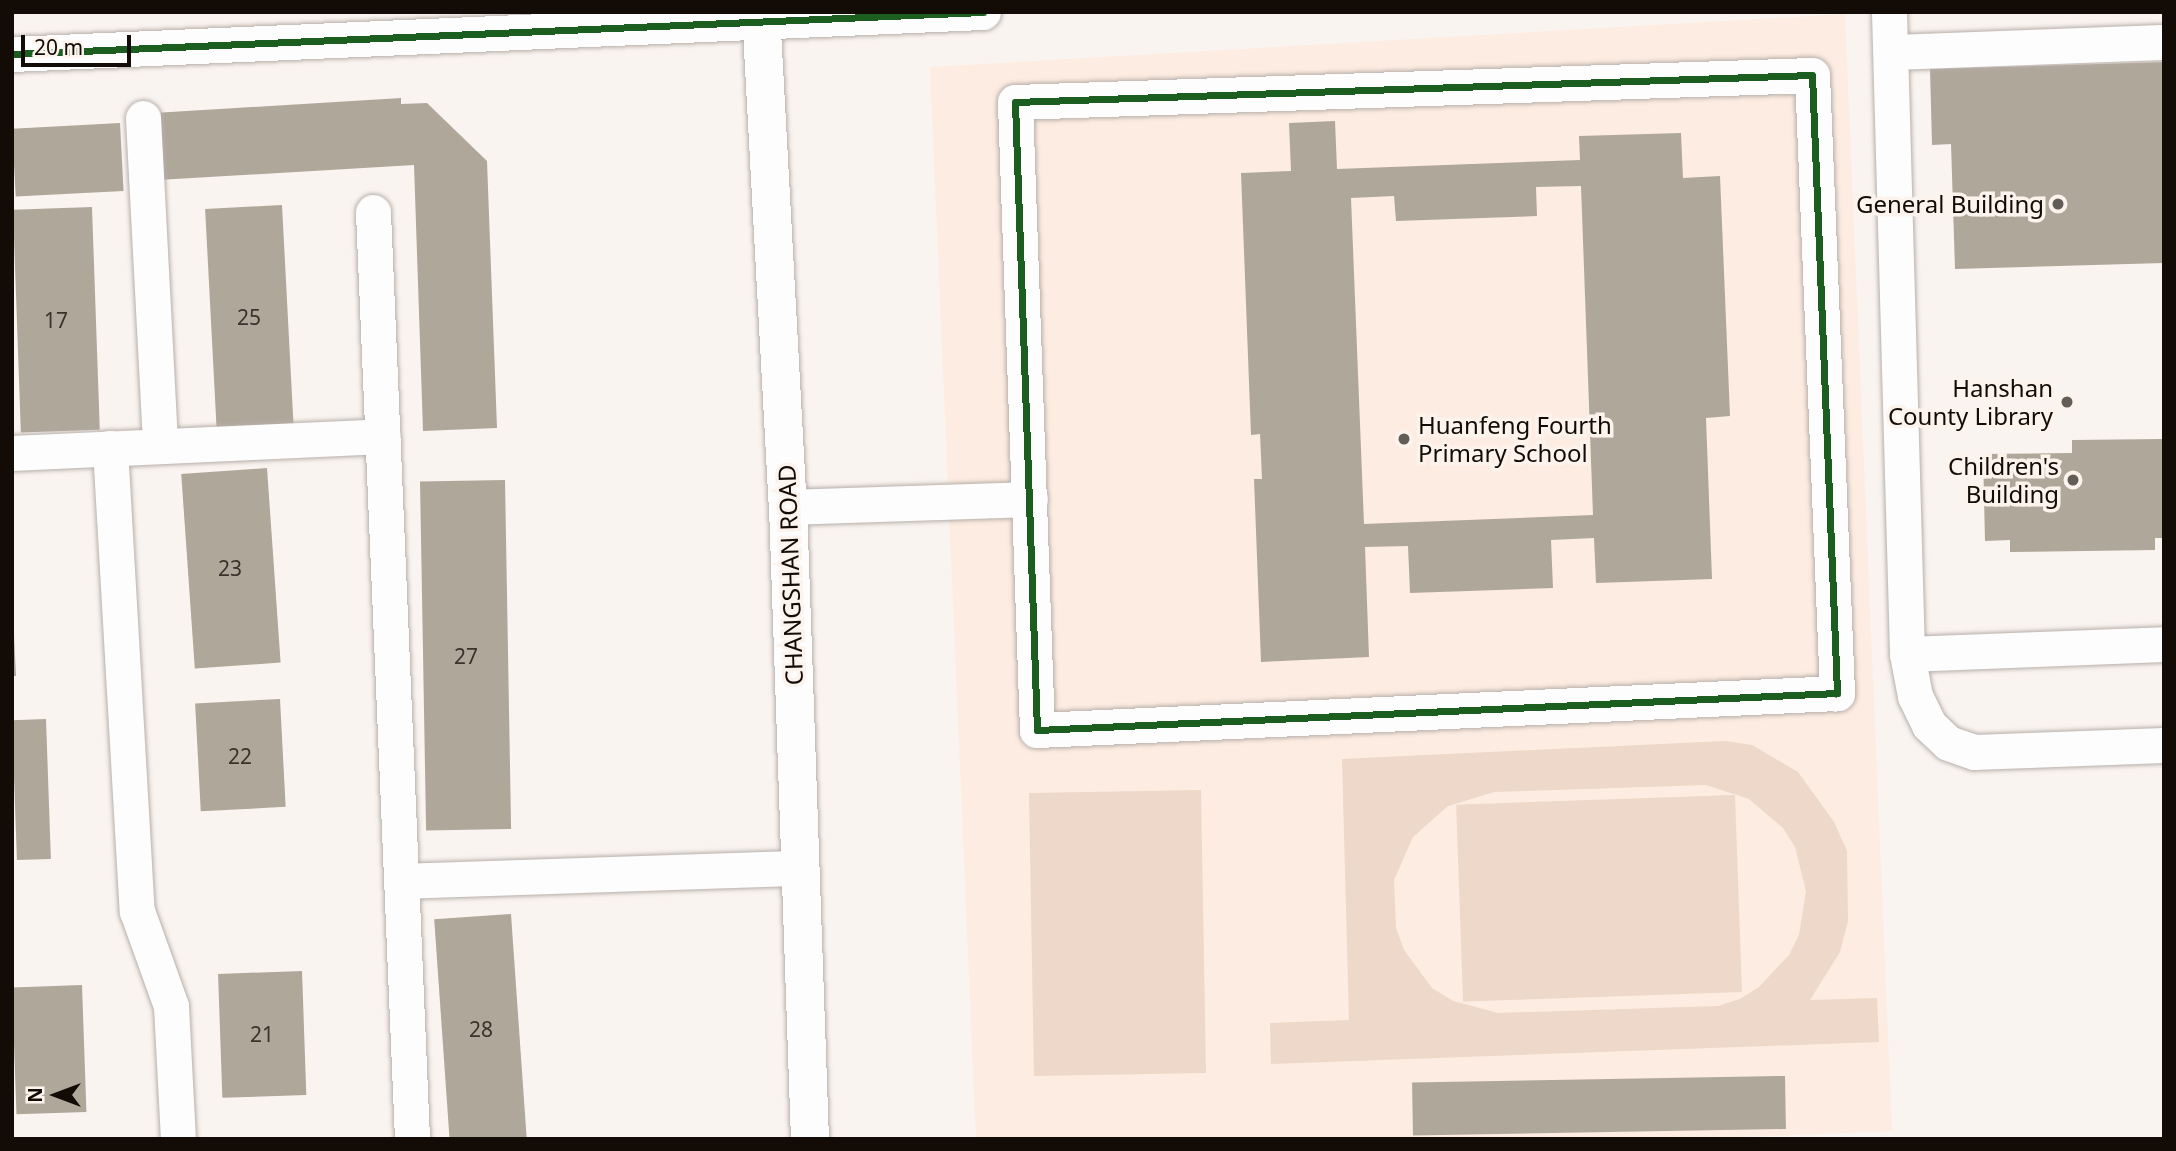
<!DOCTYPE html>
<style>
body{margin:0}
#map{position:relative;width:2176px;height:1151px;overflow:hidden;background:#faf4f0;font-family:"Noto Sans",sans-serif}
div>[style]{position:absolute}
.built>*{inset:0;background:#fdece1}
.green>*{inset:0;background:#edd8c9;transform-origin:0 0}
.building>*{inset:0;background:#b0a79b;transform-origin:0 0}
.roads{filter:drop-shadow(0 0 2px #b6afaa) drop-shadow(0 0 2px #b6afaa)}
.minor>*{height:35px;margin:-17.5px;padding:0 17.5px;transform-origin:17.5px;border-radius:17.5px;background:#fefdfd}
.tertiary>*{height:38px;margin:-19px;padding:0 19px;transform-origin:19px;border-radius:19px;background:#fefdfd}
.cycleway>*{height:7px;margin:-3.5px;padding:0 3.5px;transform-origin:3.5px;border-radius:3.5px;background:#1b5e20}
.dots>*{width:19px;height:19px;translate:-50% -50%;box-sizing:border-box;border:4px solid #fdf3ed;border-radius:50%}
span{translate:-50% -50%;white-space:nowrap;text-align:center;line-height:1.15;-webkit-text-stroke:7px #fdf3ed;paint-order:stroke}
.number-label{font-size:21px;color:#3a322b}
.number-label span{-webkit-text-stroke-width:0}
.poi-label{font-size:24px;color:#120b06}
.right{translate:-100% -50%;text-align:right}
.left{translate:0 -50%;text-align:left}
.street-label{font-size:24px;color:#120b06}
.frame{position:absolute;inset:0;border:14px solid #120b06;pointer-events:none}
.north{position:absolute;left:21px;top:1060px;width:70px;height:70px;-webkit-text-stroke:5px #fdf3ed;paint-order:stroke;rotate:270deg;font-size:19px;font-weight:700;line-height:28px;text-align:center;color:#120b06}
.north::after{content:'';display:block;margin:auto;width:24px;height:32px;background:#120b06;clip-path:polygon(50% 0,100% 100%,50% 72%,0 100%)}
.scale{position:absolute;left:21px;top:35px;width:110px;height:32px;box-sizing:border-box;border:4px solid #120b06;border-top:0;padding-left:9px;font-size:21px;line-height:24px;white-space:nowrap;color:#120b06;-webkit-text-stroke:5px #fdf3ed;paint-order:stroke}
</style>
<div id="map">
<div class="built">
<div style="clip-path:polygon(1845px 14px,1892px 1131px,1696px 1139px,976px 1139px,930px 67px)"></div>
</div>
<div class="green">
<div style="clip-path:polygon(evenodd,1725px 741px,1752px 745px,1798px 772px,1834px 822px,1847px 851px,1848px 921px,1840px 952px,1810px 1000px,1877px 998px,1879px 1042px,1271px 1064px,1270px 1023px,1349px 1020px,1342px 759px,1725px 741px,1706px 785px,1749px 799px,1783px 828px,1795px 847px,1806px 891px,1799px 935px,1789px 955px,1759px 987px,1740px 999px,1718px 1006px,1498px 1013px,1453px 1001px,1432px 988px,1404px 950px,1396px 928px,1394px 880px,1413px 837px,1448px 806px,1494px 792px,1706px 785px)"></div>
<div style="left:1201px;top:790px;width:283px;height:172px;rotate:89deg"></div>
<div style="left:1735px;top:795px;width:197px;height:279px;rotate:88deg"></div>
</div>
<div class="building">
<div style="clip-path:polygon(2164px 62px,2164px 263px,1955px 269px,1951px 144px,1932px 145px,1930px 69px)"></div>
<div style="clip-path:polygon(401px 98px,401px 104px,427px 103px,487px 161px,497px 428px,423px 431px,414px 165px,158px 180px,154px 113px)"></div>
<div style="clip-path:polygon(evenodd,1335px 121px,1337px 169px,1580px 160px,1579px 136px,1681px 133px,1683px 178px,1720px 176px,1730px 416px,1706px 418px,1712px 579px,1596px 583px,1594px 538px,1551px 540px,1553px 588px,1410px 593px,1408px 546px,1365px 547px,1369px 657px,1261px 662px,1254px 479px,1262px 479px,1260px 434px,1251px 435px,1241px 173px,1291px 171px,1289px 123px,1335px 121px,1581px 186px,1593px 515px,1364px 524px,1351px 198px,1394px 196px,1396px 221px,1537px 216px,1536px 187px,1581px 186px)"></div>
<div style="left:120px;top:123px;width:68px;height:108px;rotate:87deg"></div>
<div style="left:282px;top:205px;width:219px;height:77px;rotate:87deg"></div>
<div style="left:92px;top:207px;width:223px;height:79px;rotate:88deg"></div>
<div style="clip-path:polygon(2162px 439px,2164px 538px,2155px 538px,2155px 550px,2010px 552px,2010px 540px,1985px 541px,1983px 454px,2072px 453px,2072px 440px)"></div>
<div style="left:267px;top:468px;width:195px;height:86px;rotate:86deg"></div>
<div style="left:505px;top:480px;width:349px;height:85px;rotate:89deg"></div>
<div style="clip-path:polygon(12px 635px,14px 635px,16px 676px,12px 676px)"></div>
<div style="left:280px;top:699px;width:108px;height:85px;rotate:87deg"></div>
<div style="left:46px;top:719px;width:140px;height:34px;rotate:88deg"></div>
<div style="left:511px;top:914px;width:226px;height:77px;rotate:86deg"></div>
<div style="left:302px;top:971px;width:124px;height:84px;rotate:88deg"></div>
<div style="left:82px;top:985px;width:127px;height:70px;rotate:88deg"></div>
<div style="left:1785px;top:1076px;width:53px;height:373px;rotate:89deg"></div>
</div>
<div class="roads">
<div class="minor">
<div style="left:1889px;top:12px;width:642px;rotate:88.39deg"></div>
<div style="left:1907px;top:654px;width:43px;rotate:79.2deg"></div>
<div style="left:1915px;top:696px;width:32px;rotate:64deg"></div>
<div style="left:1929px;top:725px;width:26px;rotate:43deg"></div>
<div style="left:1948px;top:743px;width:28px;rotate:19deg"></div>
<div style="left:1974px;top:752px;width:190px;rotate:-2.1deg"></div>
<div style="left:1891px;top:52px;width:273px;rotate:-2.1deg"></div>
<div style="left:12px;top:54px;width:972px;rotate:-2.48deg"></div>
<div style="left:1812px;top:75px;width:619px;rotate:87.68deg"></div>
<div style="left:1837px;top:693px;width:801px;rotate:177.35deg"></div>
<div style="left:1037px;top:730px;width:628px;rotate:-92.01deg"></div>
<div style="left:1015px;top:102px;width:797px;rotate:-1.94deg"></div>
<div style="left:143px;top:118px;width:328px;rotate:87deg"></div>
<div style="left:373px;top:212px;width:928px;rotate:87.59deg"></div>
<div style="left:110px;top:448px;width:464px;rotate:86.7deg"></div>
<div style="left:137px;top:911px;width:101px;rotate:70.3deg"></div>
<div style="left:171px;top:1006px;width:133px;rotate:87deg"></div>
<div style="left:12px;top:453px;width:371px;rotate:-2.6deg"></div>
<div style="left:788px;top:507px;width:242px;rotate:-1.9deg"></div>
<div style="left:1907px;top:654px;width:257px;rotate:-2.2deg"></div>
<div style="left:401px;top:881px;width:398px;rotate:-1.9deg"></div>
</div>
<div class="tertiary">
<div style="left:761px;top:12px;width:496px;rotate:86.9deg"></div>
<div style="left:788px;top:507px;width:632px;rotate:88.01deg"></div>
</div>
</div>
<div class="cycleway">
<div style="left:12px;top:54px;width:972px;rotate:-2.48deg"></div>
<div style="left:1812px;top:75px;width:619px;rotate:87.68deg"></div>
<div style="left:1837px;top:693px;width:801px;rotate:177.35deg"></div>
<div style="left:1037px;top:730px;width:628px;rotate:-92.01deg"></div>
<div style="left:1015px;top:102px;width:797px;rotate:-1.94deg"></div>
</div>
<div class="dots">
<div style="left:2058px;top:204px;background:#635d58"></div>
<div style="left:2067px;top:402px;background:#635d58"></div>
<div style="left:1404px;top:439px;background:#635d58"></div>
<div style="left:2073px;top:480px;background:#635d58"></div>
</div>
<div class="number-label">
<span style="left:249px;top:317px">25</span>
<span style="left:56px;top:320px">17</span>
<span style="left:230px;top:568px">23</span>
<span style="left:466px;top:656px">27</span>
<span style="left:240px;top:756px">22</span>
<span style="left:481px;top:1029px">28</span>
<span style="left:262px;top:1034px">21</span>
</div>
<div class="poi-label">
<span class="right" style="left:2044px;top:204px">General Building</span>
<span class="right" style="left:2053px;top:402px">Hanshan<br>County Library</span>
<span class="left" style="left:1418px;top:439px">Huanfeng Fourth<br>Primary School</span>
<span class="right" style="left:2059px;top:480px">Children's<br>Building</span>
</div>
<div class="street-label">
<span style="left:790px;top:575px;rotate:-92deg">CHANGSHAN ROAD</span>
</div>
<div class="frame"></div>
<div class="north">N</div>
<div class="scale">20 m</div>
</div>
